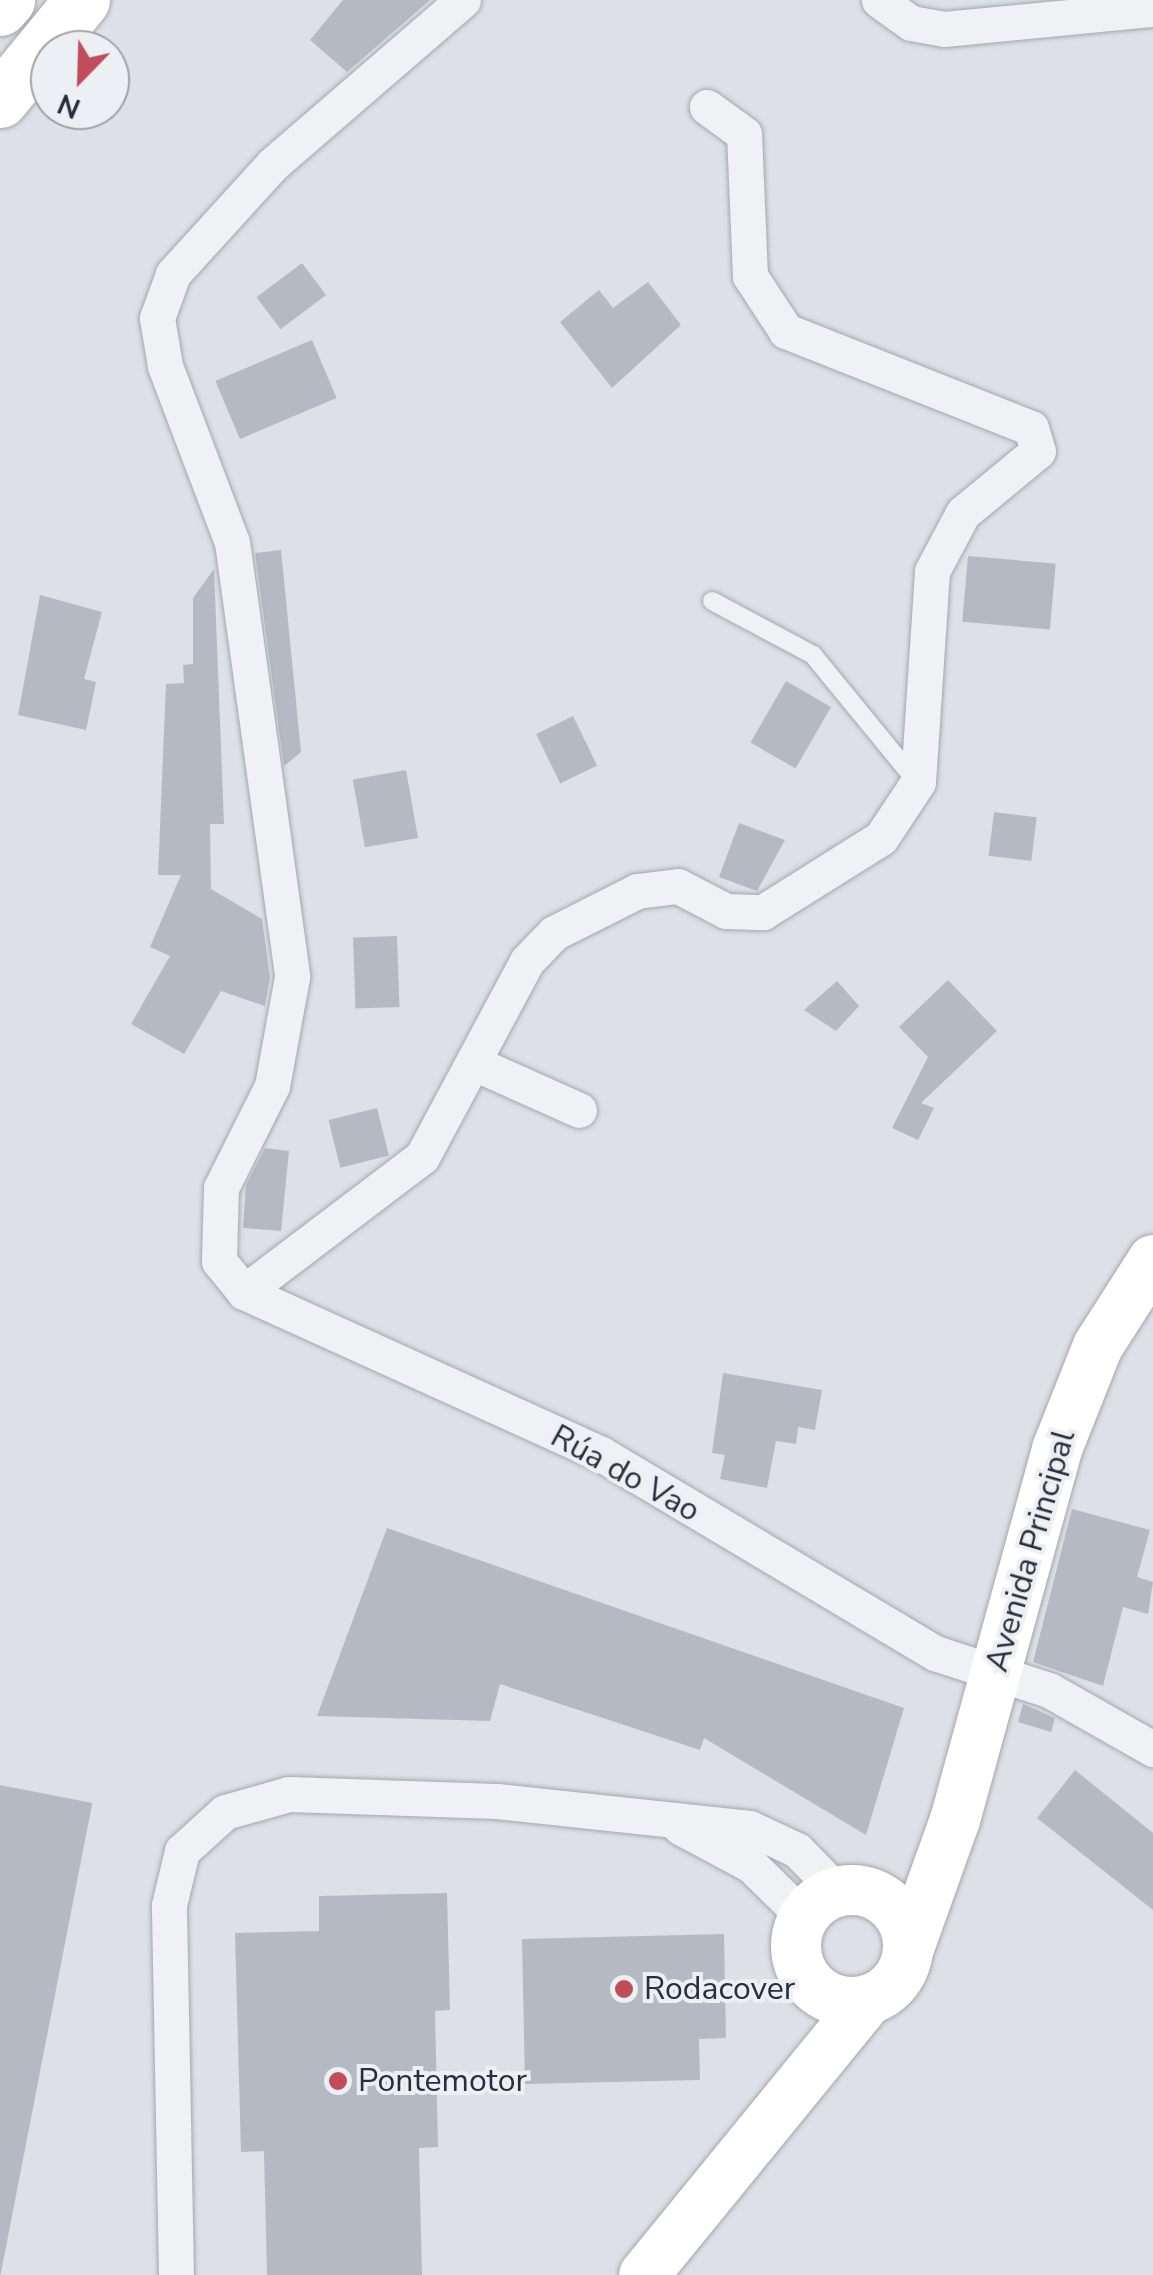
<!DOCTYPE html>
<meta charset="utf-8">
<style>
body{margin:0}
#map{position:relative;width:1153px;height:2275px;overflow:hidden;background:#dde0e6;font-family:"Nunito Sans",sans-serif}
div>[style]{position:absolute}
.building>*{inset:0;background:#b5b9c2;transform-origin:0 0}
.roads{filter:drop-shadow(0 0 2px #a3a7af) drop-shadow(0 0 2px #a3a7af)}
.lane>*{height:18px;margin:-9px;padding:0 9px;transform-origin:9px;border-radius:9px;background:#eff1f4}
.street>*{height:35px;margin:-17.5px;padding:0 17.5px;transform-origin:17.5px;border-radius:17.5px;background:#eff1f4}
.secondary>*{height:50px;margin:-25px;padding:0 25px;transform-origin:25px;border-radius:25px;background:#fff}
.secondary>.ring{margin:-25px;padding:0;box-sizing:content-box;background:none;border:50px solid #fff;border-radius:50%}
.primary>*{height:55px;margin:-27.5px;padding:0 27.5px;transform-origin:27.5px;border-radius:27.5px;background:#fff}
.dots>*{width:28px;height:28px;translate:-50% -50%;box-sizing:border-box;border:5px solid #eceff3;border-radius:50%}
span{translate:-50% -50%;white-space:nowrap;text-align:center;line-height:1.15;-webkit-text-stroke:8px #eceff3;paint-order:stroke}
.street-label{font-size:32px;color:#282e3b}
.poi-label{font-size:32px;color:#282e3b}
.left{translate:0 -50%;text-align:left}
.north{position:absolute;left:30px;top:30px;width:100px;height:100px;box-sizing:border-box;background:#eceff3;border:2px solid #9ea2a9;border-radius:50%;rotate:203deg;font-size:28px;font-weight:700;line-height:40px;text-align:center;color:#282e3b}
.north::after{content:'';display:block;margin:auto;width:35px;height:45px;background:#c14c5a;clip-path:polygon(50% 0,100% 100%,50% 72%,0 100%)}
</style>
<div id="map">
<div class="building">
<div style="clip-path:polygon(343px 0,430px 0,347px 72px,310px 40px)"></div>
<div style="left:302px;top:263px;width:40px;height:57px;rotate:53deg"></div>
<div style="clip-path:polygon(648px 282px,681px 325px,612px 388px,560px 322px,599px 290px,613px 308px)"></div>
<div style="left:312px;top:340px;width:63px;height:105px;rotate:67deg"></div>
<div style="clip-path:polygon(281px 550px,301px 752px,284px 766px,255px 553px)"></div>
<div style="left:968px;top:556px;width:88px;height:66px;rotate:5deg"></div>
<div style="clip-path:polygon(214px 569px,224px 824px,210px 824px,211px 889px,262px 919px,270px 977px,265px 1006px,221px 991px,184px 1054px,131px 1024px,170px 956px,150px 947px,181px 875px,158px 875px,166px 684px,184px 683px,183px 665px,193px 664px,193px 598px)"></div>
<div style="clip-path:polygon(40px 595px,102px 612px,84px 679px,96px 682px,86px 730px,18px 715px)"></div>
<div style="left:786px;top:681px;width:52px;height:71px;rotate:30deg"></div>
<div style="left:573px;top:716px;width:55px;height:41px;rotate:64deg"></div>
<div style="left:406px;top:770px;width:69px;height:54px;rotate:80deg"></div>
<div style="left:994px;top:812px;width:43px;height:44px;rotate:7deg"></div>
<div style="clip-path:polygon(739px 823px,785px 840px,757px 891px,719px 877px)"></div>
<div style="left:397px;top:936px;width:71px;height:44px;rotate:88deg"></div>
<div style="clip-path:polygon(948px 980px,997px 1031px,921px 1103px,934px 1108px,918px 1140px,892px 1128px,928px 1057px,899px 1027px)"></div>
<div style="clip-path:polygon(837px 981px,859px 1006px,836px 1031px,804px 1010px)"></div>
<div style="left:377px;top:1108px;width:49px;height:50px;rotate:76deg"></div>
<div style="clip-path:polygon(265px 1148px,289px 1151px,281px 1231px,243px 1228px,246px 1185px)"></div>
<div style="clip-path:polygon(723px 1373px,822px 1390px,815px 1430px,798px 1427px,796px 1444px,776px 1441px,767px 1488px,720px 1479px,725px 1455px,712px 1453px)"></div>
<div style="clip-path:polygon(1072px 1509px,1150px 1530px,1137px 1577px,1153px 1582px,1148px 1614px,1123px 1607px,1103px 1686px,1033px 1662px)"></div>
<div style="clip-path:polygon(387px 1528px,904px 1708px,866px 1835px,704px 1738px,700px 1750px,500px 1684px,490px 1721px,317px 1716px)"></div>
<div style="clip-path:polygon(1023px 1704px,1055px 1718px,1051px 1732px,1018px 1722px)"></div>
<div style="clip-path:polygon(1075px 1770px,1153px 1833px,1153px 1910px,1037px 1818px)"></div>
<div style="left:0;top:1785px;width:94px;height:490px;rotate:11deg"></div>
<div style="clip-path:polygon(447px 1893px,450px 2010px,435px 2011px,438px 2147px,419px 2148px,422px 2275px,267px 2275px,264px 2151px,241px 2152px,235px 1933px,319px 1931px,319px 1896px)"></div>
<div style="clip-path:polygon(724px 1934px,726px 2038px,699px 2039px,700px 2080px,525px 2084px,522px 1939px)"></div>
</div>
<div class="roads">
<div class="lane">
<div style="left:712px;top:601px;width:115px;rotate:28.1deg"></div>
<div style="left:813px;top:655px;width:164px;rotate:50.7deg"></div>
</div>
<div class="street">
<div style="left:463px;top:0;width:251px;rotate:139.2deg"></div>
<div style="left:273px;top:164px;width:149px;rotate:132.3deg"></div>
<div style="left:173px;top:274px;width:47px;rotate:110deg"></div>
<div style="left:157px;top:318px;width:49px;rotate:80.5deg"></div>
<div style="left:165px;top:366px;width:188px;rotate:69.2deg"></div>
<div style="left:232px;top:542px;width:439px;rotate:82.1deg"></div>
<div style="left:292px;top:977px;width:111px;rotate:100.4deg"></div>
<div style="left:272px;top:1086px;width:114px;rotate:116.6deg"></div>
<div style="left:221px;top:1188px;width:73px;rotate:91.6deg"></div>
<div style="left:219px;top:1261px;width:40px;rotate:51deg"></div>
<div style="left:244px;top:1292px;width:392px;rotate:24.4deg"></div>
<div style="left:601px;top:1454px;width:389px;rotate:30.8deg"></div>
<div style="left:935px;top:1653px;width:120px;rotate:18deg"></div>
<div style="left:1049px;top:1690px;width:120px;rotate:29.6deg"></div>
<div style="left:879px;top:0;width:39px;rotate:36deg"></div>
<div style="left:911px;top:23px;width:34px;rotate:10deg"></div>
<div style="left:944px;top:29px;width:210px;rotate:-5.5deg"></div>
<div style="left:474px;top:1063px;width:115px;rotate:24.1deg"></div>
<div style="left:244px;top:1292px;width:223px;rotate:-37.2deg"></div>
<div style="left:422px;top:1157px;width:222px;rotate:-61.8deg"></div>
<div style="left:527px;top:961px;width:39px;rotate:-46deg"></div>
<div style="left:554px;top:933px;width:93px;rotate:-26.8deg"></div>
<div style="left:637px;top:891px;width:41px;rotate:-7deg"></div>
<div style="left:678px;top:886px;width:54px;rotate:27.5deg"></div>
<div style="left:726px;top:911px;width:37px;rotate:2deg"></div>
<div style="left:763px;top:912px;width:139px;rotate:-32.1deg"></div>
<div style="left:881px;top:838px;width:67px;rotate:-56.5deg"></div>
<div style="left:918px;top:782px;width:211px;rotate:-86.2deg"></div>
<div style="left:932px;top:571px;width:66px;rotate:-61.9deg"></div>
<div style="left:963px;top:513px;width:97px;rotate:-39.6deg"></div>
<div style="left:1038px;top:451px;width:24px;rotate:-107deg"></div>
<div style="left:1031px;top:428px;width:264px;rotate:-158.4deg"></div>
<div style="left:786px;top:331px;width:66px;rotate:-123.2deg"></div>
<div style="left:750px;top:276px;width:142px;rotate:-92.4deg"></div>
<div style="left:744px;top:134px;width:46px;rotate:-143.9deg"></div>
<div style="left:680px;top:1827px;width:81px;rotate:28.2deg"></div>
<div style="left:751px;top:1865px;width:74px;rotate:44.5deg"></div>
<div style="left:176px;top:2275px;width:370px;rotate:-91.1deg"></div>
<div style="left:169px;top:1905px;width:56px;rotate:-76.5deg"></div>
<div style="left:182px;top:1851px;width:58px;rotate:-42.2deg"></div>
<div style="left:225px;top:1812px;width:66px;rotate:-15.7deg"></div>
<div style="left:289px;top:1794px;width:208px;rotate:1.9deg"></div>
<div style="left:497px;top:1801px;width:254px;rotate:6.1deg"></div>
<div style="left:750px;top:1828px;width:52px;rotate:25.1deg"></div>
<div style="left:797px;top:1850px;width:59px;rotate:45.7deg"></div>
</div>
<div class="secondary">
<div class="ring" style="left:796px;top:1890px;width:62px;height:62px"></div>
<div style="left:908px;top:1951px;width:139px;rotate:-70.3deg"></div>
<div style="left:955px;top:1820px;width:385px;rotate:-74.6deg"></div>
<div style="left:1057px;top:1449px;width:111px;rotate:-68.3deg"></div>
<div style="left:1098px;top:1346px;width:102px;rotate:-57.4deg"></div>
<div style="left:644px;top:2275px;width:356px;rotate:-50.8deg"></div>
</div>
<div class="primary">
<div style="left:0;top:8px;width:11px;rotate:-49deg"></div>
<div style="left:0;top:100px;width:129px;rotate:-50.6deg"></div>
</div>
</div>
<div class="dots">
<div style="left:624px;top:1989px;background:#c14c5a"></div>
<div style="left:338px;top:2081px;background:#c14c5a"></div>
</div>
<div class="street-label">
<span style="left:625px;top:1474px;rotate:29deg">Rúa do Vao</span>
<span style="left:1031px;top:1551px;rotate:-74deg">Avenida Principal</span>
</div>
<div class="poi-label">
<span class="left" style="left:644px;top:1989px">Rodacover</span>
<span class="left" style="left:358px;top:2081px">Pontemotor</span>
</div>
<div class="north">N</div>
</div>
